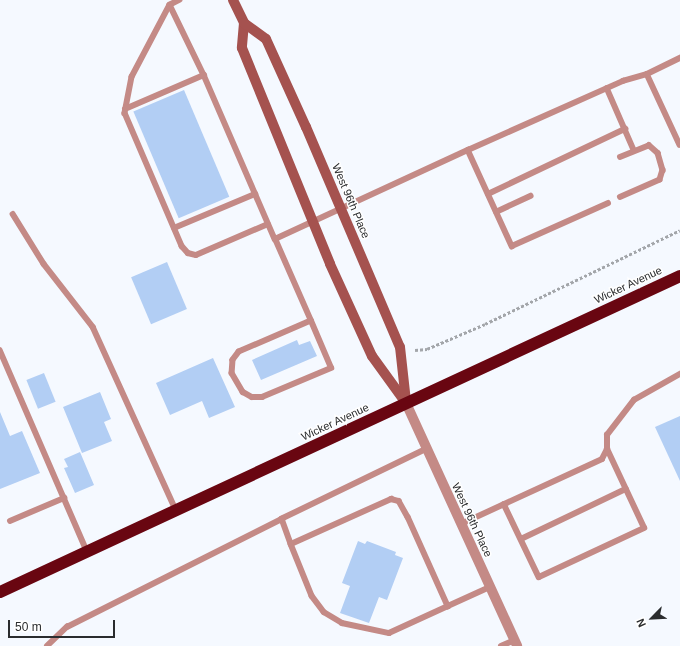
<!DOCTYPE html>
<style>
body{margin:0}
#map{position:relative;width:680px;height:646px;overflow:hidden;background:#f5f9ff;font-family:Helvetica,sans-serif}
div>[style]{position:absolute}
.building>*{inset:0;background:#b2cef4;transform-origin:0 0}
.path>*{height:2.5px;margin-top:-1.25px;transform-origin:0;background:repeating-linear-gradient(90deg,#a3a6aa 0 3px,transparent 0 5px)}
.lane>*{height:5.5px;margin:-2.75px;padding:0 2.75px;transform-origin:2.75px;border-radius:2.75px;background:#c48a86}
.street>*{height:10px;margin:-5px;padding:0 5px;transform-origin:5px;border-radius:5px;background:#c48a86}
.secondary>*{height:10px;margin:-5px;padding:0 5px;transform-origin:5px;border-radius:5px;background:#a5524f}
.highway>*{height:12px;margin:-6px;padding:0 6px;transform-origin:6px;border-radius:6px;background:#690611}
span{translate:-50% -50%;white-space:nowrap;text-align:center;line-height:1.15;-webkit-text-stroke:3px #fff;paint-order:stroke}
.street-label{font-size:11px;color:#2a2c2e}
.north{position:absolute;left:632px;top:598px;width:40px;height:40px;-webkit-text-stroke:3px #fff;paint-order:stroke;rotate:246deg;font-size:11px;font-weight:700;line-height:16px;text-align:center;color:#2a2c2e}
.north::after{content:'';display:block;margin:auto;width:14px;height:18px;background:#2a2c2e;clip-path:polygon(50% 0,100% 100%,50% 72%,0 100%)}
.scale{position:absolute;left:8px;top:620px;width:107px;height:18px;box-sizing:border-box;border:2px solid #2a2c2e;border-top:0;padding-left:5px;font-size:12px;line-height:14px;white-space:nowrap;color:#2a2c2e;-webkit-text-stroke:3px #fff;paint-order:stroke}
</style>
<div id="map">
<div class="building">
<div style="left:184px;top:90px;width:116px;height:55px;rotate:67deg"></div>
<div style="left:167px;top:262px;width:51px;height:39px;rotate:67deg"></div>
<div style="clip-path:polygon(297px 340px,299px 345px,310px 341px,317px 356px,261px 380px,252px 360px)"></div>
<div style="clip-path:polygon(213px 358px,235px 407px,209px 418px,202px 401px,170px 415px,156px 383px)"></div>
<div style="left:44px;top:373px;width:31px;height:19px;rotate:68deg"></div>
<div style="clip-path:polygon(100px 392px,111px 419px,104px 422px,112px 441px,82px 453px,63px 407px)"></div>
<div style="clip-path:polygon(0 412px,10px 436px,22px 431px,40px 473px,0 489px)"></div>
<div style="clip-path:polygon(680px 416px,680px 481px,655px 427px)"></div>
<div style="clip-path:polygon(80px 452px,94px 485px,75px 493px,64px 468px,68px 467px,64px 459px)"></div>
<div style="clip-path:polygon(358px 541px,365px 544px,367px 541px,396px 552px,395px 555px,403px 558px,387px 600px,379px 597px,369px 623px,340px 613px,350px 586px,342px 583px)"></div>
</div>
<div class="path">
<div style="left:415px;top:350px;width:12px;rotate:-5deg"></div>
<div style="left:427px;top:349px;width:63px;rotate:-23.3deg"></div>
<div style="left:485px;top:324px;width:216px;rotate:-25.7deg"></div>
</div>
<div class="lane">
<div style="left:180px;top:0;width:11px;rotate:153deg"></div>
<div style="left:170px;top:5px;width:78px;rotate:64.1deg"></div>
<div style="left:204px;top:75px;width:179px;rotate:66.6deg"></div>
<div style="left:170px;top:5px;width:81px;rotate:117.8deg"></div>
<div style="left:132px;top:77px;width:37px;rotate:101deg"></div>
<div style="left:125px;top:113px;width:145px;rotate:66.8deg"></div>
<div style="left:182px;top:246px;width:9px;rotate:49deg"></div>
<div style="left:188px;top:253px;width:8px;rotate:14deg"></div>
<div style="left:196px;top:255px;width:78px;rotate:-23.3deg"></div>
<div style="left:647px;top:74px;width:37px;rotate:-26deg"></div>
<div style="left:607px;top:88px;width:68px;rotate:66.5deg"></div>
<div style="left:125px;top:109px;width:86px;rotate:-23.3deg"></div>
<div style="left:468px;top:150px;width:106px;rotate:65.4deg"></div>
<div style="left:512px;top:246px;width:105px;rotate:-24.1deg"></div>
<div style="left:620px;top:157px;width:31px;rotate:-22deg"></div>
<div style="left:649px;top:145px;width:12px;rotate:42deg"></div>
<div style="left:658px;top:153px;width:18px;rotate:74deg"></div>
<div style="left:663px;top:170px;width:10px;rotate:107deg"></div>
<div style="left:660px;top:180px;width:43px;rotate:156.4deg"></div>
<div style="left:488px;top:194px;width:152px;rotate:-25.4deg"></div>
<div style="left:496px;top:212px;width:38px;rotate:-25deg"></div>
<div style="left:13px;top:214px;width:59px;rotate:58.2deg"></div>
<div style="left:44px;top:264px;width:80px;rotate:52.1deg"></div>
<div style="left:93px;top:327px;width:201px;rotate:65.6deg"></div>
<div style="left:174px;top:228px;width:88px;rotate:-22.8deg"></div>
<div style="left:311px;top:321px;width:78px;rotate:156.7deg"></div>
<div style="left:239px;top:352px;width:10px;rotate:127deg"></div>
<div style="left:233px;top:360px;width:13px;rotate:94deg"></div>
<div style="left:232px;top:373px;width:22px;rotate:60deg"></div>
<div style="left:243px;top:392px;width:10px;rotate:29deg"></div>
<div style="left:252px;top:397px;width:10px"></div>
<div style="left:262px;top:397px;width:75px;rotate:-22.8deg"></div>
<div style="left:331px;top:368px;width:51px;rotate:-113.1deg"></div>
<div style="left:311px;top:321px;width:90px;rotate:-113.7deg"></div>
<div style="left:275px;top:239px;width:213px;rotate:-24.8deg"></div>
<div style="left:468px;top:150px;width:170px;rotate:-24deg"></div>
<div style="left:623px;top:81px;width:25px;rotate:-16deg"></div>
<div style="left:647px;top:74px;width:78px;rotate:65.1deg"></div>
<div style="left:0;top:350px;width:219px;rotate:66.6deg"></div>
<div style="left:427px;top:449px;width:161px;rotate:154.2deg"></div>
<div style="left:282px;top:519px;width:27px;rotate:70deg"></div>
<div style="left:291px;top:544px;width:110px;rotate:-24.2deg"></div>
<div style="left:391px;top:499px;width:8px;rotate:14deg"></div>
<div style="left:399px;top:501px;width:18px;rotate:61deg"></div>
<div style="left:408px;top:517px;width:98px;rotate:65.8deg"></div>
<div style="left:448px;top:606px;width:46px;rotate:-24.3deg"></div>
<div style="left:504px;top:504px;width:81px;rotate:64.4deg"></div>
<div style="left:539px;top:577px;width:116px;rotate:-25deg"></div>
<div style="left:644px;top:528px;width:87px;rotate:-115.1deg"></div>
<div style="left:10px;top:521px;width:59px;rotate:-23.1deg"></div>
<div style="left:461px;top:524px;width:155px;rotate:-24.7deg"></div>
<div style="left:602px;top:459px;width:11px;rotate:-63deg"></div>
<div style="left:607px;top:449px;width:14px;rotate:-90deg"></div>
<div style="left:607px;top:435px;width:44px;rotate:-52.4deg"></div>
<div style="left:634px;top:400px;width:53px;rotate:-29.5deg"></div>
<div style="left:521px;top:539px;width:116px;rotate:-25.5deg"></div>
<div style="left:291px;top:544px;width:56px;rotate:68deg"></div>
<div style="left:312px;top:596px;width:20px;rotate:53deg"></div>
<div style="left:324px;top:612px;width:21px;rotate:31deg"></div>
<div style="left:342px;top:623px;width:48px;rotate:12deg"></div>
<div style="left:389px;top:633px;width:65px;rotate:-24.6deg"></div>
<div style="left:47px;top:646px;width:28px;rotate:-44deg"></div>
<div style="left:67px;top:627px;width:241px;rotate:-26.7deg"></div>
<div style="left:501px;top:646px;width:15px;rotate:-23deg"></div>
</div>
<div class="street">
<div style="left:406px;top:403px;width:267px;rotate:65.4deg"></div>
</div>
<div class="secondary">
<div style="left:233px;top:0;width:25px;rotate:64deg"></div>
<div style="left:244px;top:23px;width:25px;rotate:95deg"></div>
<div style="left:242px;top:48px;width:233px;rotate:67.8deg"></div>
<div style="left:330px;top:264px;width:101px;rotate:65.5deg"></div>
<div style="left:372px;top:356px;width:58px;rotate:54.1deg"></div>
<div style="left:244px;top:23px;width:27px;rotate:36deg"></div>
<div style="left:266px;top:39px;width:97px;rotate:65.6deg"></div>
<div style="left:306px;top:127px;width:239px;rotate:66.9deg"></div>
<div style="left:400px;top:347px;width:54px;rotate:83.7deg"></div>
</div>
<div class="highway">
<div style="left:0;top:592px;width:750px;rotate:-24.92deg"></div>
</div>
<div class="street-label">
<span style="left:351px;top:201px;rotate:67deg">West 96th Place</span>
<span style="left:628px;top:285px;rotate:-25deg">Wicker Avenue</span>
<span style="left:335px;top:422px;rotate:-25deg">Wicker Avenue</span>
<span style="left:472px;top:520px;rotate:65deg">West 96th Place</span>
</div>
<div class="north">N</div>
<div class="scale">50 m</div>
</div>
